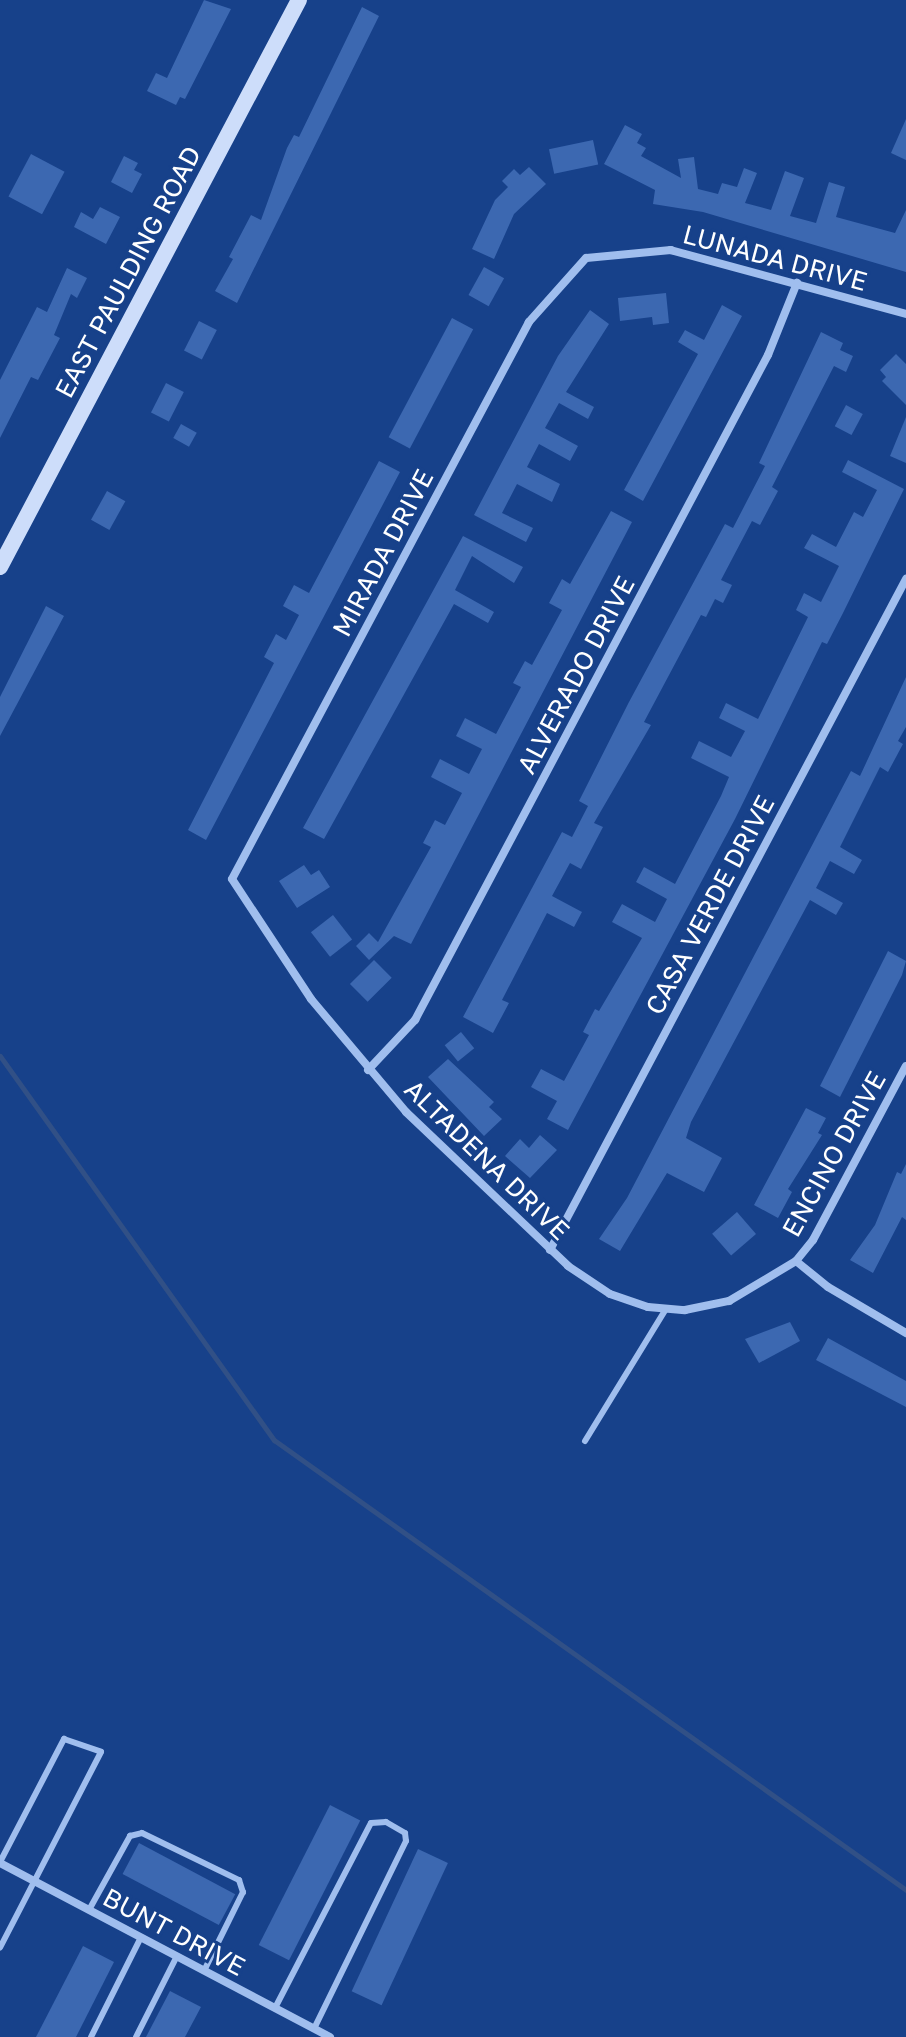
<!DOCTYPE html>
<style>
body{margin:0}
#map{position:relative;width:906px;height:2037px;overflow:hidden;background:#17418a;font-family:"Golos Text",sans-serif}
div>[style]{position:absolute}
.stream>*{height:5px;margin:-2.5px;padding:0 2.5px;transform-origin:2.5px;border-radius:2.5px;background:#315086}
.building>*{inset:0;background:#3c68b1;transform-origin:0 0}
.lane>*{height:6px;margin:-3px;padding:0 3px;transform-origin:3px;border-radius:3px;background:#a0beee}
.street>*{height:8px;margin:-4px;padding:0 4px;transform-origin:4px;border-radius:4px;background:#a0beee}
.secondary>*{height:16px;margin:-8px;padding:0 8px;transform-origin:8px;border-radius:8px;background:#cdddfa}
span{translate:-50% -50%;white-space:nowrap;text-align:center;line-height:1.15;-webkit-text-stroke:6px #17418a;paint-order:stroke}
.street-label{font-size:26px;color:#fff}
</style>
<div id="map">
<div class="stream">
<div style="left:0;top:1056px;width:472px;rotate:54.5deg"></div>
<div style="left:274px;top:1440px;width:776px;rotate:35.45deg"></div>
</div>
<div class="building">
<div style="clip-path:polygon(204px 0,231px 9px,185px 99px,180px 97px,176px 105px,147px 91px,156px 73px,167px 78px)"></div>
<div style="clip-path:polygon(362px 7px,379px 16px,237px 303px,215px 291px,233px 259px,229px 257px,251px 215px,261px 220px,287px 148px,294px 135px,299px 137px)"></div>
<div style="clip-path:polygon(906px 119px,906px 160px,891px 153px)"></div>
<div style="clip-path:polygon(625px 125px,642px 134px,637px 143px,646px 148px,641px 156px,681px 178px,678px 159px,694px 157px,698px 189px,718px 194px,722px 183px,737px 187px,744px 168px,757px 173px,745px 203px,771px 210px,785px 171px,804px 178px,790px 216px,816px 223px,829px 182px,845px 187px,836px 217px,895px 233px,906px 210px,906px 272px,703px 212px,653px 204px,655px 190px,604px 164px)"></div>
<div style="left:593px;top:140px;width:25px;height:45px;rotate:78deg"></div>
<div style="left:31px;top:154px;width:38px;height:48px;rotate:28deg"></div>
<div style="clip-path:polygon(124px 156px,138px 163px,134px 170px,142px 174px,132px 193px,111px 182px)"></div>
<div style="clip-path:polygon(529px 167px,546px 184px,514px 214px,494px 259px,472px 249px,495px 200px,508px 187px,502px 181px,514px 169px,520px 175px)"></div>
<div style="clip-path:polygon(100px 207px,120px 217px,106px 244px,74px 227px,81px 212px,93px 219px)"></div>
<div style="left:484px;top:267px;width:23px;height:32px;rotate:29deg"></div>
<div style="clip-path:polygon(67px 268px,87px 278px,77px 298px,71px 294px,54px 335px,60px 338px,38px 380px,31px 377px,0 438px,0 380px,37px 307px,47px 312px)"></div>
<div style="clip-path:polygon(666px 293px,669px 323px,653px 325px,652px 317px,620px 321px,618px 298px)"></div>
<div style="clip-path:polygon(722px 305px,742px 316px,643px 501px,624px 490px,698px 354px,678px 342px,685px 330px,704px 340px)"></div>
<div style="clip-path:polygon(590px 310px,609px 324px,566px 392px,594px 407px,588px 419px,559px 403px,545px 428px,578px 446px,570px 461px,539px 444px,527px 467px,560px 484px,552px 502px,517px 484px,502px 513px,533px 528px,526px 542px,474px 515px,558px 356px)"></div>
<div style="left:452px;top:318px;width:24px;height:135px;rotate:28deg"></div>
<div style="left:199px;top:321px;width:20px;height:33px;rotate:27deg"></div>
<div style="clip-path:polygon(821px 332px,843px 343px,840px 350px,853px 356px,846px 372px,834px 366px,772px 487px,778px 491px,760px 525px,752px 521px,721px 580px,732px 585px,723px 603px,715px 599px,706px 617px,701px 615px,644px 722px,651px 725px,594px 823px,603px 827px,581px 869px,570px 863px,552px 896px,582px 912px,574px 927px,547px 913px,502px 1000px,509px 1003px,493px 1033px,463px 1017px,562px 832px,572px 837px,588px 806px,579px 801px,629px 702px,725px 524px,733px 528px,765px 466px,759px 463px)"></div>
<div style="clip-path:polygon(896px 354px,906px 364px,906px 405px,882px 381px,886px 377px,880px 370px)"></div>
<div style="left:166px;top:383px;width:20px;height:33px;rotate:27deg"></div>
<div style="left:846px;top:405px;width:19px;height:24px;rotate:28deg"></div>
<div style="clip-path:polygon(906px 417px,906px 463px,890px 456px)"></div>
<div style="left:181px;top:424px;width:18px;height:16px;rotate:29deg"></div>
<div style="clip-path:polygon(848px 460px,904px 489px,843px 613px,827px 644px,822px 642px,735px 819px,568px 1130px,547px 1119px,557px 1101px,531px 1087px,541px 1069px,564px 1081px,589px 1035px,583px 1032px,595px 1009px,599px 1011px,642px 938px,612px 922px,622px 904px,655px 922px,667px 899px,636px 882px,644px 867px,675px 884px,721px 796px,729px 777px,691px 758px,699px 741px,731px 757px,745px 731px,719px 718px,726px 703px,758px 719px,808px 617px,796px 610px,804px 593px,821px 602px,839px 566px,804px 548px,812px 534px,836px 547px,854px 512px,863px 517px,877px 490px,842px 472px)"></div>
<div style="clip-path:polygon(379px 461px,400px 472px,206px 840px,188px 830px,274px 663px,264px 657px,276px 634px,286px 640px,299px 615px,283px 606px,294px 585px,309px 593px)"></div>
<div style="left:107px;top:491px;width:21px;height:33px;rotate:29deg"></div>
<div style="clip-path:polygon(611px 511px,632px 522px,411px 944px,394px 936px,369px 960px,356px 946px,369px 933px,378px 942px,431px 847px,423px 843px,435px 820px,445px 825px,462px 793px,431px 777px,440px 759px,469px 774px,482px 749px,456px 736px,465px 718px,496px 734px,521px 687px,513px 683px,525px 661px,532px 665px,562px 610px,549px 603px,562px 579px,570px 584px)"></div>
<div style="clip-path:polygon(463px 536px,523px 567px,514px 583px,472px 556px,455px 590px,494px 612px,488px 623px,454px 604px,324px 839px,303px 828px)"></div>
<div style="clip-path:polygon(46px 606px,64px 616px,0 736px,0 697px)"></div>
<div style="clip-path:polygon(906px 677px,906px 727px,898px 741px,903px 744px,888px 772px,880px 767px,840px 847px,862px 860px,854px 874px,830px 861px,816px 888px,843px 903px,836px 915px,810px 900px,691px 1122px,686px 1138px,722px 1158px,704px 1192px,667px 1173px,620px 1251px,599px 1239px,627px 1198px,851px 771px,860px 776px)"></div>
<div style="clip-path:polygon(304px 865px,311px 875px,319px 870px,330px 887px,297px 908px,279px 881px)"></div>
<div style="left:333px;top:915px;width:31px;height:28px;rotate:52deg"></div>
<div style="clip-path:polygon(888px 951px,906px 961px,902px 975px,840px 1097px,820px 1086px)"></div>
<div style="left:374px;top:960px;width:25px;height:34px;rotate:45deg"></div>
<div style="left:461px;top:1032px;width:21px;height:21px;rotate:51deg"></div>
<div style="clip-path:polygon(448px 1059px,494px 1102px,489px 1107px,502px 1119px,484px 1136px,428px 1077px)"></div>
<div style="clip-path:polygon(806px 1108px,826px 1118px,818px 1133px,822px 1135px,788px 1189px,792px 1192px,778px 1218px,754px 1205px)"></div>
<div style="clip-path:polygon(540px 1135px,557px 1150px,530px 1178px,505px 1156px,520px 1139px,529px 1148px)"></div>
<div style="clip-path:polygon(906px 1164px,906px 1220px,902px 1217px,873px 1273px,850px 1260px,875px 1225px,897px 1172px,901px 1174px)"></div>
<div style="left:737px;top:1212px;width:29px;height:33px;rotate:49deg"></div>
<div style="clip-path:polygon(790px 1322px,800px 1341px,759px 1363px,745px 1339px)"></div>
<div style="clip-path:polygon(828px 1338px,906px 1381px,906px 1407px,816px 1360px)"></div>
<div style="left:330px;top:1805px;width:34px;height:157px;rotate:27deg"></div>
<div style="left:139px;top:1843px;width:109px;height:35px;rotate:28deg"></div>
<div style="left:418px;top:1849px;width:33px;height:157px;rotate:25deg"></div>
<div style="clip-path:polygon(83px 1946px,114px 1962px,76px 2037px,36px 2037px)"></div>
<div style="clip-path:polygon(170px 1991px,201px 2007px,185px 2037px,146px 2037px)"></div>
</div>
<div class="lane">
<div style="left:585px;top:1441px;width:155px;rotate:-58.5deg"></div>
<div style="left:0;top:1862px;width:139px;rotate:-62.5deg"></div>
<div style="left:64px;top:1739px;width:39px;rotate:19deg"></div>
<div style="left:101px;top:1752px;width:220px;rotate:117.3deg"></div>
<div style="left:89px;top:1910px;width:85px;rotate:-61deg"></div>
<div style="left:130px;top:1836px;width:12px;rotate:-14deg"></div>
<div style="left:142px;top:1833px;width:108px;rotate:25.9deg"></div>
<div style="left:239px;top:1880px;width:13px;rotate:72deg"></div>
<div style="left:243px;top:1892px;width:88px;rotate:116.3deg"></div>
<div style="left:275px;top:2008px;width:208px;rotate:-62.6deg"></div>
<div style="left:371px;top:1823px;width:15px;rotate:-4deg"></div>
<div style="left:386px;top:1822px;width:22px;rotate:30deg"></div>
<div style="left:405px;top:1833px;width:8px;rotate:83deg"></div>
<div style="left:406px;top:1841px;width:209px;rotate:116.1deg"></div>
<div style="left:91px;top:2037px;width:112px;rotate:-63.4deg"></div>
<div style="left:136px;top:2037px;width:91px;rotate:-63.2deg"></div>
</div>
<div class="street">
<div style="left:906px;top:314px;width:244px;rotate:-164.8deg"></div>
<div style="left:671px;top:250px;width:85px;rotate:174.6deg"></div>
<div style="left:586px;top:258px;width:86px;rotate:131.7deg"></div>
<div style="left:529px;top:322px;width:631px;rotate:118.07deg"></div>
<div style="left:232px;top:879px;width:144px;rotate:56.6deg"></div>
<div style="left:311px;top:999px;width:148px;rotate:49.9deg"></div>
<div style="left:406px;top:1112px;width:224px;rotate:43.5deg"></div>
<div style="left:568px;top:1266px;width:50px;rotate:33.7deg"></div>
<div style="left:610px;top:1294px;width:40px;rotate:18.9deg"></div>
<div style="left:648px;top:1307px;width:37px;rotate:5deg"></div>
<div style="left:685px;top:1310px;width:45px;rotate:-11.6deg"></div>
<div style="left:729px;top:1301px;width:78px;rotate:-30.8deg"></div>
<div style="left:796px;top:1261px;width:27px;rotate:-51deg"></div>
<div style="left:813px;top:1240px;width:197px;rotate:-61.9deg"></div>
<div style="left:368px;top:1070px;width:69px;rotate:-46.8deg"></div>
<div style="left:415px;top:1020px;width:753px;rotate:-62.04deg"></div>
<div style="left:768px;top:355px;width:78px;rotate:-68.1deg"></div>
<div style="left:550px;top:1250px;width:760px;rotate:-62.05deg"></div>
<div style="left:796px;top:1261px;width:41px;rotate:39.1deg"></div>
<div style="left:828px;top:1287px;width:91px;rotate:30.5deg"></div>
<div style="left:0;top:1863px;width:373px;rotate:27.8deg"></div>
</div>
<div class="secondary">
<div style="left:0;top:567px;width:641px;rotate:-62.2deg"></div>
</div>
<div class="street-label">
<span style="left:775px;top:258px;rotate:15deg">LUNADA DRIVE</span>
<span style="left:128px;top:272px;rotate:-62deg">EAST PAULDING ROAD</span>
<span style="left:383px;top:553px;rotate:-62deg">MIRADA DRIVE</span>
<span style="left:576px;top:675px;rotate:-62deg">ALVERADO DRIVE</span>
<span style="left:710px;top:905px;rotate:-62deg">CASA VERDE DRIVE</span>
<span style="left:834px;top:1154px;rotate:-61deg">ENCINO DRIVE</span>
<span style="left:487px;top:1160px;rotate:44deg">ALTADENA DRIVE</span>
<span style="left:174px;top:1932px;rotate:28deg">BUNT DRIVE</span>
</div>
</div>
